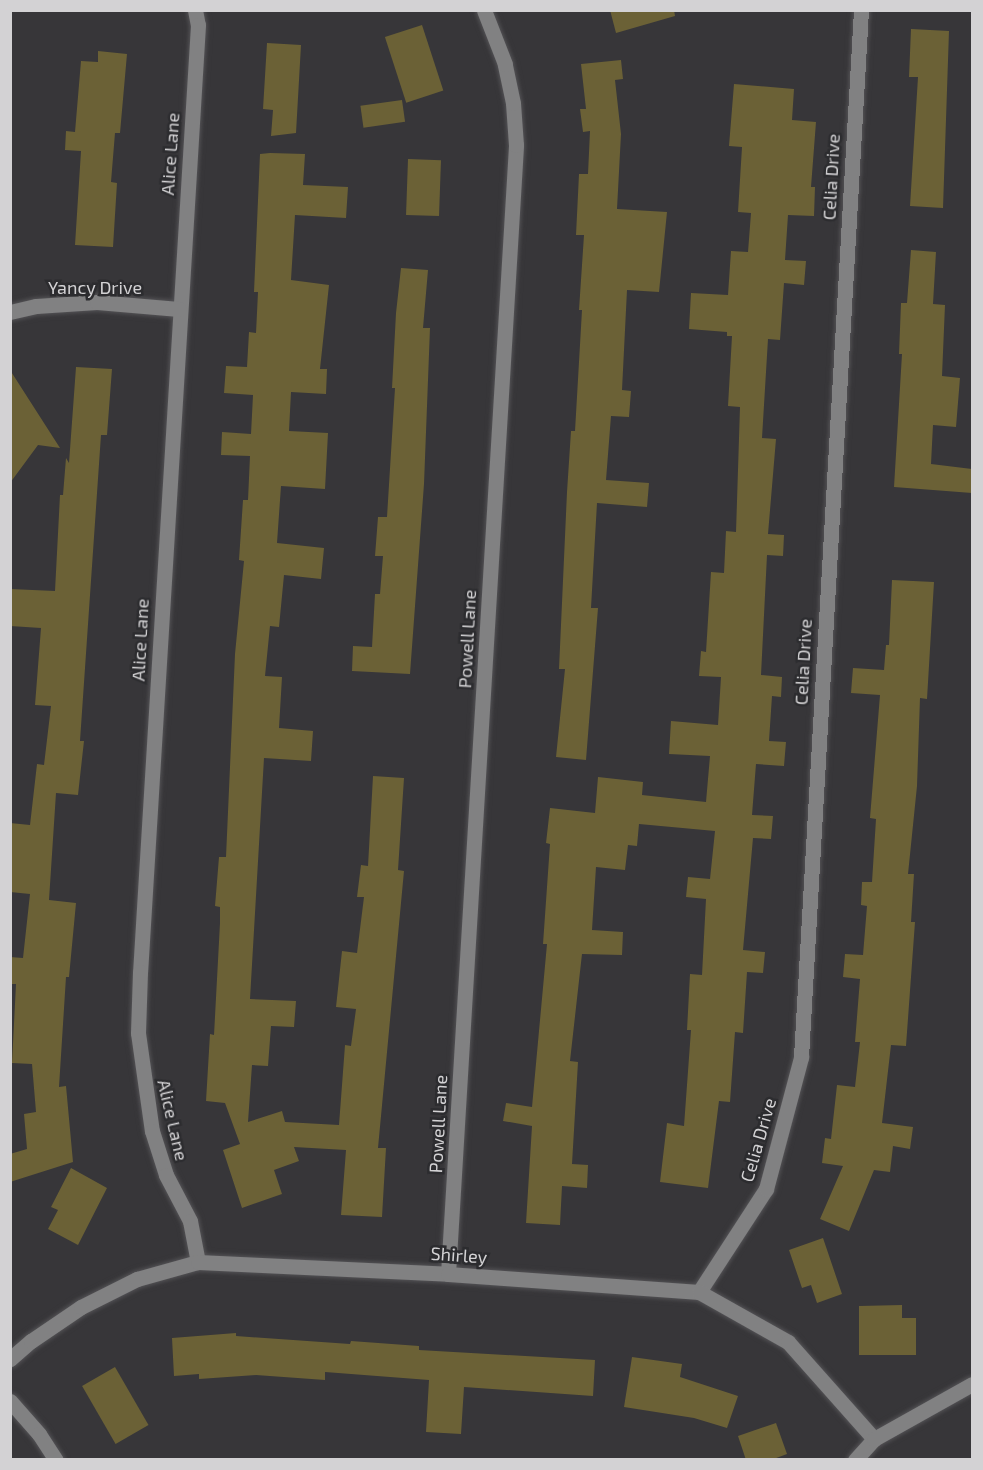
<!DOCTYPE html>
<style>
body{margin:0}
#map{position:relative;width:983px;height:1470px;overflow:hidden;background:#373639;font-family:"Exo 2",sans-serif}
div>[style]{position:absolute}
.building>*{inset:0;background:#6b6136;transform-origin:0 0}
.roads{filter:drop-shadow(0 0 2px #535255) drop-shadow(0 0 2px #535255)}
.minor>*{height:15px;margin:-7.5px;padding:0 7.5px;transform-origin:7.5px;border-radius:7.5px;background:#818182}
span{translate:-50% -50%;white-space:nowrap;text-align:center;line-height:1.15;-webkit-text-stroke:5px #2c2c2f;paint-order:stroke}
.street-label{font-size:18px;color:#d3d2d4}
.frame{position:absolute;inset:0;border:12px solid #d3d2d4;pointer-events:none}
</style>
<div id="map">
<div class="building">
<div style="clip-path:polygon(610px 10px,674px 10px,675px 16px,616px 33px)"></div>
<div style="left:422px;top:25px;width:69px;height:39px;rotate:72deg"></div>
<div style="clip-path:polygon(911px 29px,949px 31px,943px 208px,910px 206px,918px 77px,909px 77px)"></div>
<div style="clip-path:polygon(267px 43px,301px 45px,296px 133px,271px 136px,273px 110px,263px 109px)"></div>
<div style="clip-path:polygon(98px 51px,127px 54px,120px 133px,115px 133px,111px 182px,117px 183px,113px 247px,75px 245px,81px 151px,65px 150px,66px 131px,75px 132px,81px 61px,98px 62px)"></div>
<div style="clip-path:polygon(621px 60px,623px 79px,615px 80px,621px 134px,617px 209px,667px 212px,659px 292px,627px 290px,622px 390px,631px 391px,629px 417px,611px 416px,606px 480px,649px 483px,647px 507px,597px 503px,591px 608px,598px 608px,586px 760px,556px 757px,565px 669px,559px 669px,567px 492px,571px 431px,575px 431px,582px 310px,579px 310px,584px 235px,576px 235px,579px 174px,588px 174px,590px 131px,583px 132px,580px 109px,586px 109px,581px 64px)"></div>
<div style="clip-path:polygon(734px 84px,794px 89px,792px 120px,816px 122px,811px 187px,815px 187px,814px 216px,788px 215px,785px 260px,806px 261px,804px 285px,784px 283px,780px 340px,768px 339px,762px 438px,776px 439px,768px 534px,784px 535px,783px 556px,767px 555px,761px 675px,782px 677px,781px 697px,772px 696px,769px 741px,786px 742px,784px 766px,756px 764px,752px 815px,773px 816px,771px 839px,753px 838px,743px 950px,765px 952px,763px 973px,747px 972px,743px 1033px,735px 1032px,730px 1102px,719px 1101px,708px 1188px,660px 1182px,667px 1123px,684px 1126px,691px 1030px,687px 1030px,690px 974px,702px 975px,706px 899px,686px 897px,688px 877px,710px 879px,715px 831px,639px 824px,637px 846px,628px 845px,625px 870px,596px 867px,592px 930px,623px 932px,622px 955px,582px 954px,570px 1061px,578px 1062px,572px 1164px,588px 1165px,587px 1188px,562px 1186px,560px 1225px,526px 1223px,532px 1126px,503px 1121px,506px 1103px,532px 1107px,547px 944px,543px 944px,550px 844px,546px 843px,550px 808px,595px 813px,598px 777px,643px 782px,642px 795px,706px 802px,710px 756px,669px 754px,671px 721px,718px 725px,721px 677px,699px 676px,701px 651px,706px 652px,711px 572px,724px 573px,726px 531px,736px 532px,740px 407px,728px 406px,732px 336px,727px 336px,727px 332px,689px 329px,691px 293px,728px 295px,731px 251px,748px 252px,751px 213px,738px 212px,742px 147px,729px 146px)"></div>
<div style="left:402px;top:100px;width:22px;height:42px;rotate:82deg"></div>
<div style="clip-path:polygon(270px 153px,305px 154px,303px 185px,348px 187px,346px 218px,295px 215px,291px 280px,329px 285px,320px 369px,327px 369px,326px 394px,291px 392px,289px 431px,328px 433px,325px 489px,281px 486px,277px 543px,324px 548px,321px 579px,284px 575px,279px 627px,270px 626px,265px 676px,282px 677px,279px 728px,313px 731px,311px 761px,264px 758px,250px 999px,296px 1001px,294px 1027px,271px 1026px,268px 1066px,252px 1065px,248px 1122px,282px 1111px,285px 1122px,339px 1125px,345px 1045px,351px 1046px,356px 1009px,336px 1007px,342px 951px,357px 953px,364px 897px,357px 897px,361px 865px,368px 866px,373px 776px,404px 778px,398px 870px,404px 871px,378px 1148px,386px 1148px,382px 1217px,341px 1215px,346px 1150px,294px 1147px,299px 1161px,274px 1170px,282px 1194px,242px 1208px,223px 1150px,240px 1144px,225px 1103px,206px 1101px,210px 1034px,214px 1035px,220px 923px,220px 907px,215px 906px,219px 857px,226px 857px,235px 654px,244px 561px,239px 560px,243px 500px,248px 500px,250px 456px,221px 455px,222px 432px,251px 434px,253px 395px,224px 393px,226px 366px,247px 367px,249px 332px,256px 333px,258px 292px,254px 292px,260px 154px)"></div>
<div style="left:408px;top:159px;width:33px;height:56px;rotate:2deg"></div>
<div style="clip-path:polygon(911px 250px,936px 252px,933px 304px,945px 305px,942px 376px,960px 378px,956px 427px,933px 425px,931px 464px,972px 469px,972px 493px,894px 487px,902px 354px,899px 354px,901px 303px,907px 303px)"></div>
<div style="clip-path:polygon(401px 268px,428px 270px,423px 328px,430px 328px,424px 484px,410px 674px,352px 671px,353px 646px,372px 647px,375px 594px,380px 594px,383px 556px,375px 556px,378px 517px,387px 517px,395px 388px,392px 388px,396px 313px)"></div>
<div style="clip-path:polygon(76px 367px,112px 369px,107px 435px,101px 435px,80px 741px,84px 741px,78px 795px,56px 793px,49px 900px,76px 903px,69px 977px,66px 977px,59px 1087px,66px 1086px,73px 1162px,10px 1182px,10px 1154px,27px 1149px,24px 1114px,36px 1112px,32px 1064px,12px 1063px,16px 984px,10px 984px,10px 957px,23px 958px,30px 894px,10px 892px,10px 823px,30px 825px,37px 764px,44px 765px,51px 706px,35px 705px,41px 628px,10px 626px,10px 589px,55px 591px,60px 495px,63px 495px,66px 458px,69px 463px)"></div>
<div style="clip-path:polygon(10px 370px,60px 448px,38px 445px,10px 483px)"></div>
<div style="clip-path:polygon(892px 580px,934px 582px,927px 699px,920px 698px,917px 786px,908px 874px,914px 874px,911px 922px,915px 922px,906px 1046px,891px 1045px,882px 1123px,913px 1127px,910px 1149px,893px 1146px,890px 1172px,874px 1170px,849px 1231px,820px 1219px,843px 1166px,822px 1163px,825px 1138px,831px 1139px,837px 1085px,855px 1087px,860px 1042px,855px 1042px,860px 979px,843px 977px,845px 954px,863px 955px,867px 906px,861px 905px,862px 882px,872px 882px,876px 819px,870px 818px,880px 695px,851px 693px,853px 668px,884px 670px,886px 645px,889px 645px)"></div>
<div style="clip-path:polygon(71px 1168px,107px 1188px,78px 1245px,48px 1229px,58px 1210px,51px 1207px)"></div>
<div style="clip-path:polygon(823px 1238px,842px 1294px,817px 1303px,811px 1285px,802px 1288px,789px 1250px)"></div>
<div style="clip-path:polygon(902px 1305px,902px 1318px,916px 1318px,916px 1355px,859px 1355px,859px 1306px)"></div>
<div style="clip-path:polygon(236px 1333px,236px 1336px,350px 1344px,351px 1341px,419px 1346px,419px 1350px,595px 1360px,593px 1396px,464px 1387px,461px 1434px,426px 1432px,429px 1380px,325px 1372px,325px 1380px,256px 1375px,199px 1379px,199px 1374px,174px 1376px,172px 1338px)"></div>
<div style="clip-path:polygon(632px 1357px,682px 1364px,680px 1377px,738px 1396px,727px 1428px,694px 1418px,624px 1407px)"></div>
<div style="left:115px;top:1367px;width:67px;height:38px;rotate:60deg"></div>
<div style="clip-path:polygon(776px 1423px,787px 1454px,771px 1460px,746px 1460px,738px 1436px)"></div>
</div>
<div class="roads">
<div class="minor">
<div style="left:195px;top:10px;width:15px;rotate:79deg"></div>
<div style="left:198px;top:25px;width:949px;rotate:93.5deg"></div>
<div style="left:140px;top:972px;width:61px;rotate:91.9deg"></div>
<div style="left:138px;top:1033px;width:99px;rotate:81.9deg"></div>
<div style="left:152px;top:1131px;width:46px;rotate:72.3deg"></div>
<div style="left:166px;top:1175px;width:52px;rotate:62.4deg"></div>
<div style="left:190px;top:1221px;width:42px;rotate:79deg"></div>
<div style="left:10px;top:312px;width:27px;rotate:-13deg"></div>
<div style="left:36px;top:306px;width:61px;rotate:-3.8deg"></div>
<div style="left:97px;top:302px;width:82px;rotate:4.9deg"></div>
<div style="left:448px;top:1274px;width:1131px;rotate:-86.55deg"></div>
<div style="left:516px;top:145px;width:42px;rotate:-94.1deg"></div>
<div style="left:513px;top:103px;width:40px;rotate:-102deg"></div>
<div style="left:505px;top:64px;width:58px;rotate:-111.3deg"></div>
<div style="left:699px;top:1292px;width:123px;rotate:-57deg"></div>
<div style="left:766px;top:1189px;width:137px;rotate:-75.1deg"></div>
<div style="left:801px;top:1057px;width:1049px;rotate:-86.72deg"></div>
<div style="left:10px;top:1359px;width:28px;rotate:-41deg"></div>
<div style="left:31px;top:1341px;width:60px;rotate:-34.2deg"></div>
<div style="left:81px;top:1307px;width:63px;rotate:-26.6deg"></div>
<div style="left:137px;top:1279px;width:63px;rotate:-15.6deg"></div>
<div style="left:198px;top:1262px;width:250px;rotate:2.7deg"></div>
<div style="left:448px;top:1274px;width:252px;rotate:4.1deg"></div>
<div style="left:699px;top:1292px;width:102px;rotate:29.3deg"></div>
<div style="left:788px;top:1342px;width:130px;rotate:48.4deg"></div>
<div style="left:10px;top:1401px;width:44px;rotate:48.7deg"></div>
<div style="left:39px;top:1434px;width:31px;rotate:57deg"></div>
<div style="left:855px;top:1460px;width:28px;rotate:-48deg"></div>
<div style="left:874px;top:1439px;width:112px;rotate:-29.3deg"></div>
</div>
</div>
<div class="street-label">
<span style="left:170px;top:154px;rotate:-86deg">Alice Lane</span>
<span style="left:831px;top:177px;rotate:-87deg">Celia Drive</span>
<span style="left:95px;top:287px">Yancy Drive</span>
<span style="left:467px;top:639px;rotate:-87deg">Powell Lane</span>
<span style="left:140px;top:640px;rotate:-87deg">Alice Lane</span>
<span style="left:803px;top:662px;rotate:-87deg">Celia Drive</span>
<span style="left:173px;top:1120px;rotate:77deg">Alice Lane</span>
<span style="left:438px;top:1124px;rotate:-87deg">Powell Lane</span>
<span style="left:758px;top:1140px;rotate:-74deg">Celia Drive</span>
<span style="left:459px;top:1255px;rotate:4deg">Shirley</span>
</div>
<div class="frame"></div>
</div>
